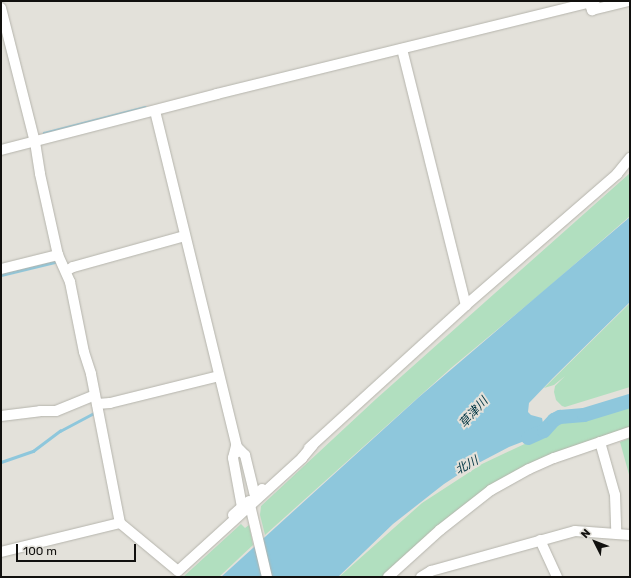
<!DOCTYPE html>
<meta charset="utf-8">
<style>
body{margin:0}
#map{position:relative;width:631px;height:578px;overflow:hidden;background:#e3e1da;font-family:Rubik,"Noto Sans JP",sans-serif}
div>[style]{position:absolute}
.green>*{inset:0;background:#b1dfbf}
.water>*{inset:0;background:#8ec7dc}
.stream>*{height:2.5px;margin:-1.25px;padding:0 1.25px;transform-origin:1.25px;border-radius:1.25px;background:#8ec7dc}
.river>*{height:14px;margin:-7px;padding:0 7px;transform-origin:7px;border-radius:7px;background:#8ec7dc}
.roads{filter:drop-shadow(0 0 1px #b5b4ac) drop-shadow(0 0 1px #b5b4ac)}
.minor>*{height:10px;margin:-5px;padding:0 5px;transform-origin:5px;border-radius:5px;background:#fff}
span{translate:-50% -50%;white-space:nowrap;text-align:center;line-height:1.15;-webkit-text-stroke:4px #e3e1da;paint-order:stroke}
.water-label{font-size:12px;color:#003543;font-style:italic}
.frame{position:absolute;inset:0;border:2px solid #11100e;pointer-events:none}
.north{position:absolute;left:575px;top:522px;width:40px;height:40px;-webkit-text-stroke:3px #e3e1da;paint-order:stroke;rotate:312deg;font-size:11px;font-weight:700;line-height:16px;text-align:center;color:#11100e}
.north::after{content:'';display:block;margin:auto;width:14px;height:18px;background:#11100e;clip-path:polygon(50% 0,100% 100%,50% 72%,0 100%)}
.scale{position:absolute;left:16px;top:544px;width:120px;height:18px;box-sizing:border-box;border:2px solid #11100e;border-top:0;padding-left:5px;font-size:12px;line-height:14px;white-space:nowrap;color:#11100e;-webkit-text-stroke:3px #e3e1da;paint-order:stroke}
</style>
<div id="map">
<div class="green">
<div style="clip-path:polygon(630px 173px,630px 216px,545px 290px,451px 368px,265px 535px,260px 515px,261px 506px,376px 399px)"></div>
<div style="clip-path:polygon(630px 303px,630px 387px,565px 407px,562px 406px,556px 400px,554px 392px,555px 386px,565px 376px,554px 385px,544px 388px)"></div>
<div style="clip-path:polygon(630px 405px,630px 430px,494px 484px,451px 515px,384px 577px,339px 577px,422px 503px,482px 464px,548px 433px,556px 422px,563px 419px,578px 420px)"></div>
<div style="clip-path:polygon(630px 438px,630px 478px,620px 442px)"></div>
<div style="clip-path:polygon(241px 524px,245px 528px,249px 525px,253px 545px,219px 577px,183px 577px)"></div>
</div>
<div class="water">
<div style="clip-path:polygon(630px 217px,630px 302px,553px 378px,529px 403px,528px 412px,531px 415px,542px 418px,545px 433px,509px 447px,467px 469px,444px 484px,393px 524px,338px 577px,221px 577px,419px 397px)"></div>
</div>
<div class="stream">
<div style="left:43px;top:135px;width:2px;rotate:-63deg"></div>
<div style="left:44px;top:133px;width:104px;rotate:-14.4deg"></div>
<div style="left:1px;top:275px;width:60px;rotate:-13.6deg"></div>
<div style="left:1px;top:462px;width:34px;rotate:-19deg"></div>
<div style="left:33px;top:451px;width:34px;rotate:-37deg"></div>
<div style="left:60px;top:431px;width:40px;rotate:-28deg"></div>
</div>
<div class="river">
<div style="left:528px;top:438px;width:17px;rotate:-24deg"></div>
<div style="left:544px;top:431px;width:15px;rotate:-48deg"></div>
<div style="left:554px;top:420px;width:7px;rotate:-27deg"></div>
<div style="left:560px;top:417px;width:24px;rotate:-5deg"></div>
<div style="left:584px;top:415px;width:48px;rotate:-16.9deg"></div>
</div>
<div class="roads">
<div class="minor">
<div style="left:589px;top:2px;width:9px;rotate:69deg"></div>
<div style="left:592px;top:10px;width:38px;rotate:-14deg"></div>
<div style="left:1px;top:8px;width:138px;rotate:75.8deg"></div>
<div style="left:35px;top:142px;width:32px;rotate:81deg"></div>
<div style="left:40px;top:174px;width:83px;rotate:77.5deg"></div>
<div style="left:58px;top:255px;width:30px;rotate:66deg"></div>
<div style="left:70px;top:282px;width:71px;rotate:78.7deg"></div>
<div style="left:84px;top:352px;width:23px;rotate:72deg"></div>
<div style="left:91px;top:374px;width:152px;rotate:79deg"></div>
<div style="left:120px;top:523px;width:75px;rotate:39.6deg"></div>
<div style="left:178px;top:571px;width:168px;rotate:-42.3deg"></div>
<div style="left:302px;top:458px;width:17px;rotate:-50deg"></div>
<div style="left:402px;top:49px;width:264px;rotate:76deg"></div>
<div style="left:155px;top:111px;width:351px;rotate:76.3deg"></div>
<div style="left:1px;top:150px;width:223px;rotate:-14.5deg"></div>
<div style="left:217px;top:94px;width:389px;rotate:-13.8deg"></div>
<div style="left:1px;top:269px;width:59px;rotate:-13.8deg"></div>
<div style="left:66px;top:271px;width:8px;rotate:-30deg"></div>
<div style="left:73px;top:267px;width:116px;rotate:-15.5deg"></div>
<div style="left:97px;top:404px;width:13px;rotate:-4deg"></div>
<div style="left:110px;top:403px;width:112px;rotate:-13.9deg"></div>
<div style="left:1px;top:416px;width:39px;rotate:-7deg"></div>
<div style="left:40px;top:411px;width:16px"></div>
<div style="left:56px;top:411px;width:42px;rotate:-22.3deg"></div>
<div style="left:600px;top:442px;width:55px;rotate:74.2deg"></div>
<div style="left:615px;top:495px;width:38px;rotate:88deg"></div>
<div style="left:309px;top:448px;width:212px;rotate:-42.3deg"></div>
<div style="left:466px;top:305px;width:200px;rotate:-40.9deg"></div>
<div style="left:617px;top:174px;width:21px;rotate:-51deg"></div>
<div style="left:249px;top:501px;width:78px;rotate:76.7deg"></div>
<div style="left:233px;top:515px;width:12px;rotate:-42deg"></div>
<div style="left:242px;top:507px;width:50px;rotate:-100.4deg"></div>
<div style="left:233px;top:458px;width:12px;rotate:-76deg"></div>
<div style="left:236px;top:446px;width:13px;rotate:45deg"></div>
<div style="left:245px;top:455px;width:42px;rotate:76.3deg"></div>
<div style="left:255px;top:496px;width:10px;rotate:-45deg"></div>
<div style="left:540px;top:540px;width:41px;rotate:65.3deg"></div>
<div style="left:1px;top:552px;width:122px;rotate:-13.7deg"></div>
<div style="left:388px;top:577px;width:70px;rotate:-42.1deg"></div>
<div style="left:440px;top:530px;width:65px;rotate:-38.1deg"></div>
<div style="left:491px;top:490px;width:43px;rotate:-28.9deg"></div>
<div style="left:529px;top:469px;width:27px;rotate:-24deg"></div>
<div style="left:554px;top:458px;width:80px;rotate:-18.9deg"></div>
<div style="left:421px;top:577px;width:12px;rotate:-31deg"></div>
<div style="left:431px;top:571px;width:149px;rotate:-15.5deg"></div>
<div style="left:575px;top:531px;width:55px;rotate:4.2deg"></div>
</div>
</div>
<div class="water-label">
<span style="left:474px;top:413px;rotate:-48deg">草津川</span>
<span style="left:467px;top:466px;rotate:-29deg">北川</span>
</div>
<div class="frame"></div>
<div class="north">N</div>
<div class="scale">100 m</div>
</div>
